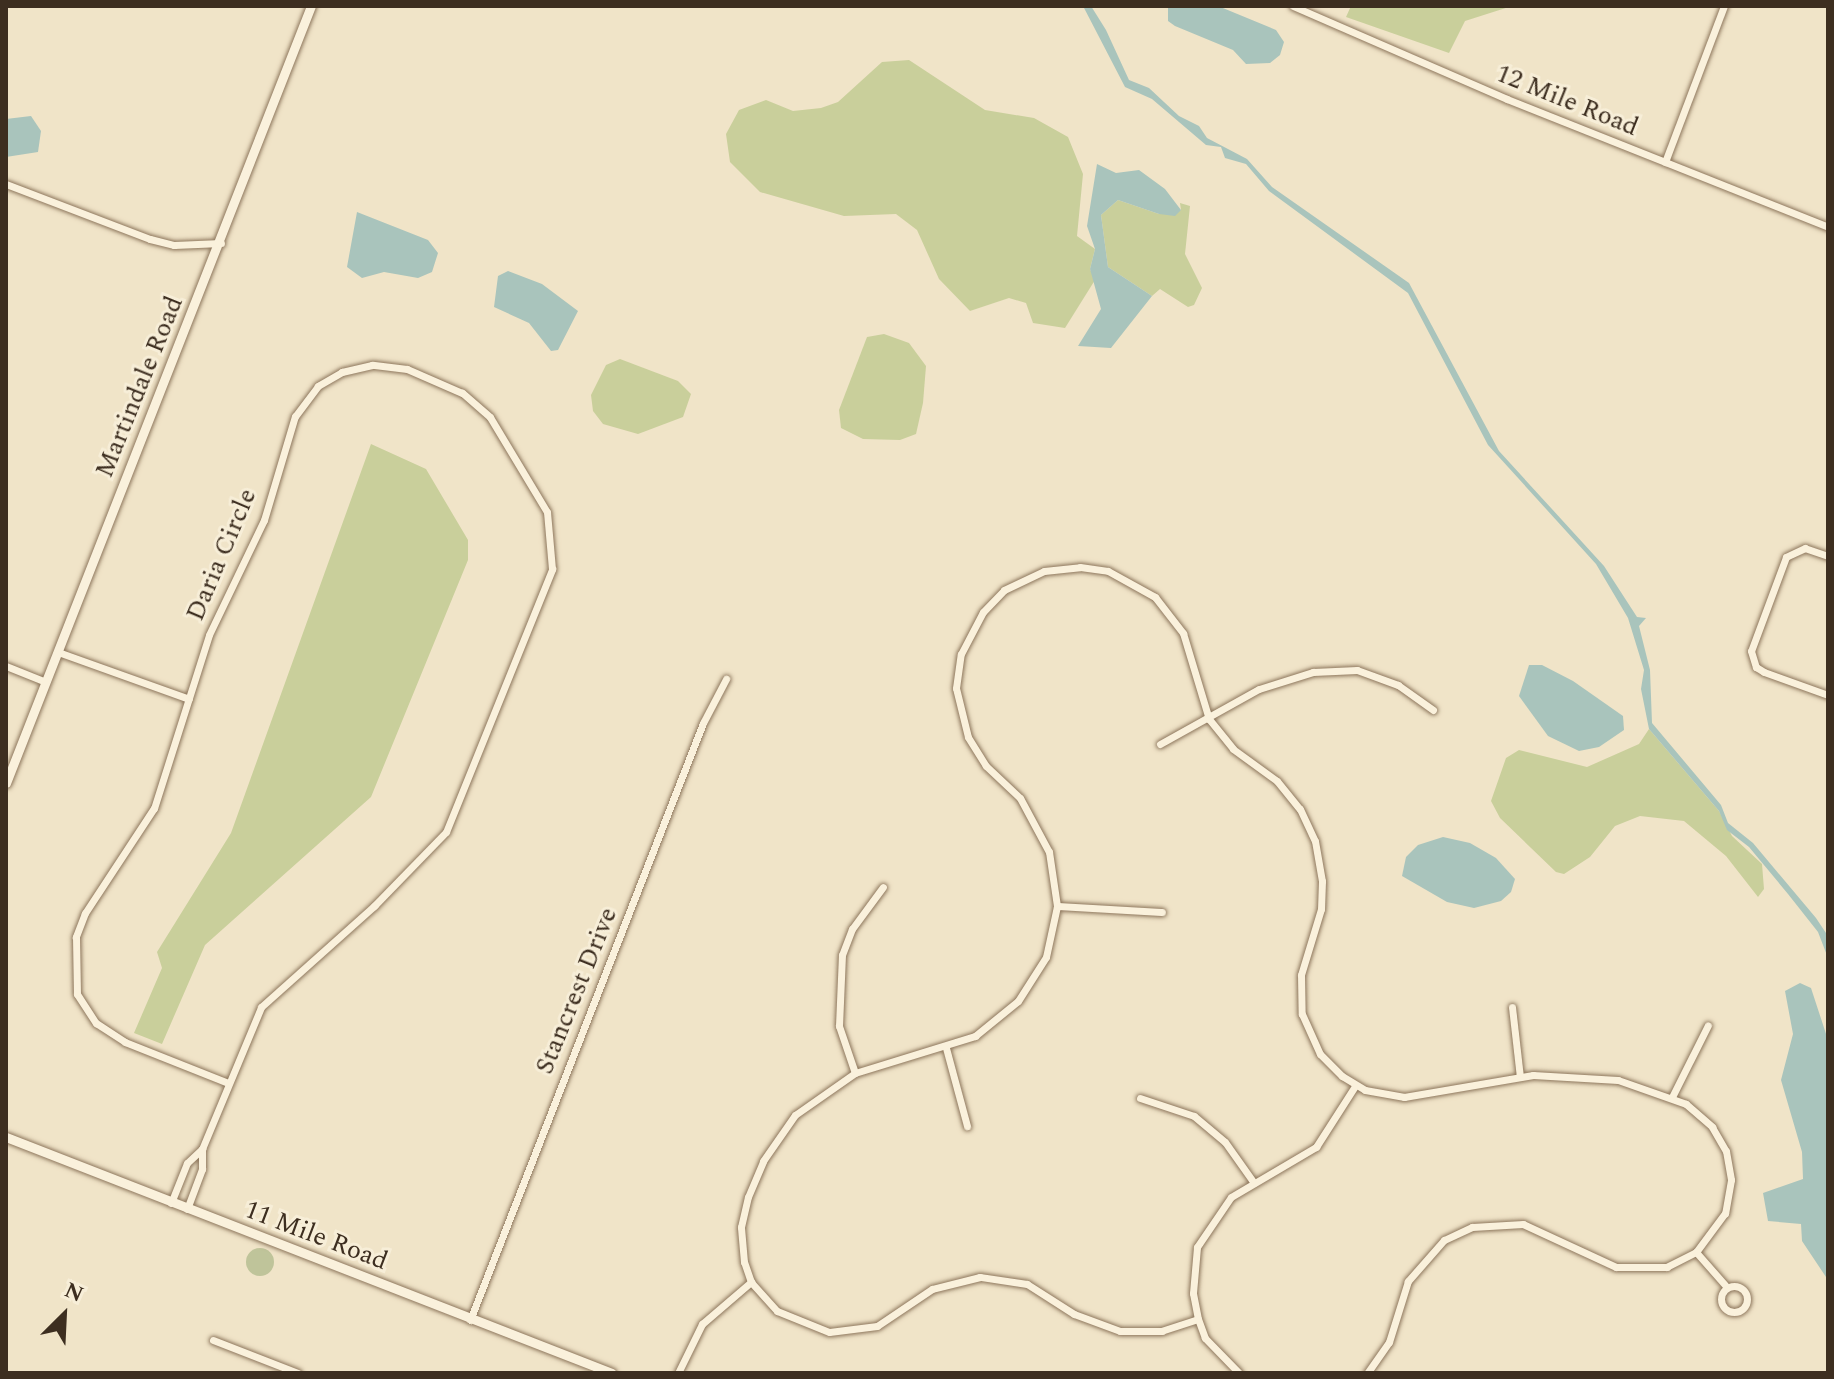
<!DOCTYPE html>
<style>
body{margin:0}
#map{position:relative;width:1834px;height:1379px;overflow:hidden;background:#f0e4c8;font-family:Spectral,serif}
div>[style]{position:absolute}
.green>*{inset:0;background:#c9cf9b}
.cemetery>*{inset:0;background:#bfc49a}
.round{border-radius:50%}
.water>*{inset:0;background:#a9c4bc}
.roads{filter:drop-shadow(0 0 2px #8d765c) drop-shadow(0 0 2px #8d765c)}
.minor>*{height:7px;margin:-3.5px;padding:0 3.5px;transform-origin:3.5px;border-radius:3.5px;background:#faf1dc}
.minor>.ring{margin:-3.5px;padding:0;box-sizing:content-box;background:none;border:7px solid #faf1dc;border-radius:50%}
.tertiary>*{height:9px;margin:-4.5px;padding:0 4.5px;transform-origin:4.5px;border-radius:4.5px;background:#faf1dc}
span{translate:-50% -50%;white-space:nowrap;text-align:center;line-height:1.15;-webkit-text-stroke:6px #f7eed8;paint-order:stroke}
.street-label{font-size:26px;color:#3d2e20}
.frame{position:absolute;inset:0;border:8px solid #3d2e20;pointer-events:none}
.north{position:absolute;left:24px;top:1275px;width:80px;height:80px;-webkit-text-stroke:6px #f7eed8;paint-order:stroke;rotate:24deg;font-size:22px;font-weight:700;line-height:32px;text-align:center;color:#3d2e20}
.north::after{content:'';display:block;margin:auto;width:28px;height:36px;background:#3d2e20;clip-path:polygon(50% 0,100% 100%,50% 72%,0 100%)}
</style>
<div id="map">
<div class="green">
<div style="clip-path:polygon(1351px 6px,1512px 6px,1465px 21px,1449px 53px,1346px 17px)"></div>
<div style="clip-path:polygon(909px 60px,985px 110px,1034px 118px,1068px 137px,1083px 174px,1077px 236px,1095px 249px,1090px 269px,1095px 280px,1065px 328px,1033px 323px,1026px 303px,1009px 298px,970px 311px,939px 279px,917px 230px,896px 214px,844px 216px,760px 192px,730px 162px,726px 134px,739px 110px,766px 100px,793px 111px,821px 108px,838px 102px,882px 62px)"></div>
<div style="clip-path:polygon(1118px 200px,1159px 214px,1181px 210px,1180px 203px,1190px 206px,1185px 254px,1202px 288px,1194px 305px,1188px 307px,1160px 289px,1152px 296px,1108px 267px,1101px 215px)"></div>
<div style="clip-path:polygon(884px 334px,909px 343px,926px 366px,923px 403px,916px 434px,900px 440px,863px 439px,841px 428px,839px 410px,867px 337px)"></div>
<div style="clip-path:polygon(620px 359px,678px 381px,691px 394px,683px 417px,638px 434px,603px 424px,593px 411px,591px 395px,606px 365px)"></div>
<div style="clip-path:polygon(371px 444px,426px 469px,468px 540px,468px 560px,371px 797px,205px 945px,162px 1044px,134px 1033px,162px 968px,157px 952px,231px 833px)"></div>
<div style="clip-path:polygon(1649px 729px,1719px 811px,1732px 836px,1762px 864px,1764px 889px,1758px 897px,1726px 856px,1684px 821px,1640px 816px,1615px 826px,1590px 857px,1564px 874px,1556px 872px,1500px 818px,1491px 801px,1506px 758px,1519px 750px,1587px 767px,1639px 744px)"></div>
</div>
<div class="cemetery">
<div class="round" style="left:246px;top:1248px;width:28px;height:28px"></div>
</div>
<div class="water">
<div style="clip-path:polygon(1083px 6px,1091px 6px,1106px 30px,1129px 80px,1149px 88px,1179px 116px,1199px 126px,1207px 138px,1247px 159px,1272px 187px,1409px 283px,1499px 451px,1604px 566px,1637px 617px,1646px 618px,1639px 626px,1650px 670px,1652px 723px,1721px 805px,1728px 823px,1753px 843px,1816px 918px,1828px 936px,1828px 958px,1818px 932px,1788px 894px,1749px 847px,1727px 830px,1719px 811px,1649px 729px,1641px 689px,1644px 670px,1628px 618px,1596px 564px,1488px 445px,1408px 293px,1269px 191px,1246px 164px,1225px 158px,1221px 147px,1206px 145px,1152px 99px,1125px 87px)"></div>
<div style="clip-path:polygon(1168px 6px,1218px 6px,1276px 30px,1284px 42px,1280px 55px,1270px 63px,1246px 64px,1233px 50px,1175px 26px,1168px 21px)"></div>
<div style="clip-path:polygon(31px 116px,41px 131px,38px 152px,6px 157px,6px 119px)"></div>
<div style="clip-path:polygon(1097px 164px,1116px 173px,1139px 170px,1165px 189px,1181px 210px,1175px 216px,1159px 214px,1118px 200px,1101px 215px,1108px 267px,1152px 296px,1111px 348px,1078px 346px,1101px 309px,1090px 269px,1095px 249px,1087px 226px)"></div>
<div style="clip-path:polygon(357px 212px,428px 240px,438px 253px,432px 272px,418px 278px,384px 272px,362px 278px,347px 267px)"></div>
<div style="clip-path:polygon(508px 271px,542px 284px,578px 311px,558px 350px,551px 351px,529px 323px,494px 307px,498px 276px)"></div>
<div style="clip-path:polygon(1529px 665px,1542px 665px,1573px 681px,1623px 716px,1624px 730px,1599px 747px,1579px 751px,1548px 736px,1519px 696px)"></div>
<div style="clip-path:polygon(1443px 837px,1470px 843px,1496px 858px,1515px 879px,1511px 892px,1501px 901px,1474px 908px,1447px 902px,1402px 876px,1406px 857px,1418px 845px)"></div>
<div style="clip-path:polygon(1800px 983px,1811px 988px,1828px 1040px,1828px 1280px,1802px 1241px,1801px 1224px,1768px 1221px,1763px 1193px,1803px 1179px,1802px 1152px,1781px 1080px,1793px 1034px,1785px 991px)"></div>
</div>
<div class="roads">
<div class="minor">
<div style="left:1293px;top:6px;width:233px;rotate:23.5deg"></div>
<div style="left:1507px;top:99px;width:346px;rotate:21.7deg"></div>
<div style="left:1665px;top:162px;width:167px;rotate:-69.3deg"></div>
<div style="left:6px;top:184px;width:154px;rotate:20.9deg"></div>
<div style="left:150px;top:239px;width:25px;rotate:14deg"></div>
<div style="left:174px;top:245px;width:47px;rotate:-2.4deg"></div>
<div style="left:1828px;top:556px;width:24px;rotate:-161deg"></div>
<div style="left:1805px;top:548px;width:21px;rotate:155deg"></div>
<div style="left:1786px;top:557px;width:100px;rotate:110.4deg"></div>
<div style="left:1751px;top:651px;width:17px;rotate:73deg"></div>
<div style="left:1756px;top:667px;width:9px;rotate:32deg"></div>
<div style="left:1764px;top:672px;width:68px;rotate:19.8deg"></div>
<div style="left:58px;top:652px;width:139px;rotate:19.7deg"></div>
<div style="left:6px;top:666px;width:43px;rotate:21.8deg"></div>
<div style="left:1160px;top:744px;width:113px;rotate:-29.1deg"></div>
<div style="left:1259px;top:689px;width:57px;rotate:-17.5deg"></div>
<div style="left:1313px;top:672px;width:44px;rotate:-2.6deg"></div>
<div style="left:1357px;top:670px;width:44px;rotate:20.1deg"></div>
<div style="left:1398px;top:685px;width:43px;rotate:35.5deg"></div>
<div style="left:1057px;top:906px;width:105px;rotate:3.3deg"></div>
<div style="left:1512px;top:1007px;width:70px;rotate:83.5deg"></div>
<div style="left:946px;top:1048px;width:81px;rotate:74.9deg"></div>
<div style="left:855px;top:1073px;width:50px;rotate:-108.8deg"></div>
<div style="left:839px;top:1026px;width:71px;rotate:-87.6deg"></div>
<div style="left:842px;top:955px;width:28px;rotate:-69deg"></div>
<div style="left:852px;top:929px;width:52px;rotate:-53.6deg"></div>
<div style="left:1672px;top:1097px;width:80px;rotate:-63.4deg"></div>
<div style="left:1140px;top:1098px;width:57px;rotate:18.4deg"></div>
<div style="left:1194px;top:1116px;width:40px;rotate:40deg"></div>
<div style="left:1225px;top:1142px;width:50px;rotate:54.7deg"></div>
<div style="left:171px;top:1203px;width:43px;rotate:-68.2deg"></div>
<div style="left:187px;top:1163px;width:21px;rotate:-43deg"></div>
<div style="left:187px;top:1209px;width:43px;rotate:-69.4deg"></div>
<div style="left:202px;top:1169px;width:20px;rotate:-90deg"></div>
<div style="left:202px;top:1149px;width:154px;rotate:-67.4deg"></div>
<div style="left:261px;top:1007px;width:152px;rotate:-41.8deg"></div>
<div style="left:374px;top:906px;width:103px;rotate:-45.8deg"></div>
<div style="left:446px;top:832px;width:284px;rotate:-68deg"></div>
<div style="left:552px;top:569px;width:57px;rotate:-95deg"></div>
<div style="left:547px;top:512px;width:111px;rotate:-121deg"></div>
<div style="left:490px;top:417px;width:37px;rotate:-139deg"></div>
<div style="left:462px;top:393px;width:60px;rotate:-156.4deg"></div>
<div style="left:407px;top:369px;width:35px;rotate:-173deg"></div>
<div style="left:372px;top:365px;width:31px;rotate:167deg"></div>
<div style="left:342px;top:372px;width:28px;rotate:150deg"></div>
<div style="left:318px;top:386px;width:38px;rotate:127deg"></div>
<div style="left:295px;top:416px;width:109px;rotate:106.6deg"></div>
<div style="left:264px;top:520px;width:127px;rotate:115.6deg"></div>
<div style="left:209px;top:635px;width:182px;rotate:107.6deg"></div>
<div style="left:154px;top:808px;width:126px;rotate:123.3deg"></div>
<div style="left:85px;top:913px;width:26px;rotate:111deg"></div>
<div style="left:76px;top:937px;width:57px;rotate:89deg"></div>
<div style="left:77px;top:994px;width:35px;rotate:57deg"></div>
<div style="left:96px;top:1023px;width:35px;rotate:33deg"></div>
<div style="left:125px;top:1042px;width:111px;rotate:21.7deg"></div>
<div style="left:1696px;top:1252px;width:44px;rotate:48.7deg"></div>
<div class="ring" style="left:1721px;top:1286px;width:19px;height:19px"></div>
<div style="left:1198px;top:1319px;width:38px;rotate:162deg"></div>
<div style="left:1162px;top:1331px;width:42px;rotate:180deg"></div>
<div style="left:1120px;top:1331px;width:49px;rotate:-159.7deg"></div>
<div style="left:1074px;top:1314px;width:56px;rotate:-147.4deg"></div>
<div style="left:1027px;top:1284px;width:48px;rotate:-171.5deg"></div>
<div style="left:980px;top:1277px;width:49px;rotate:166deg"></div>
<div style="left:932px;top:1289px;width:66px;rotate:146.1deg"></div>
<div style="left:877px;top:1326px;width:48px;rotate:172.9deg"></div>
<div style="left:829px;top:1332px;width:56px;rotate:-158deg"></div>
<div style="left:777px;top:1311px;width:39px;rotate:-132deg"></div>
<div style="left:751px;top:1282px;width:21px;rotate:-109deg"></div>
<div style="left:744px;top:1262px;width:35px;rotate:-95deg"></div>
<div style="left:741px;top:1227px;width:31px;rotate:-77deg"></div>
<div style="left:748px;top:1197px;width:39px;rotate:-67deg"></div>
<div style="left:763px;top:1161px;width:56px;rotate:-55.2deg"></div>
<div style="left:795px;top:1115px;width:73px;rotate:-35deg"></div>
<div style="left:855px;top:1073px;width:126px;rotate:-17.1deg"></div>
<div style="left:975px;top:1036px;width:55px;rotate:-39.1deg"></div>
<div style="left:1018px;top:1001px;width:52px;rotate:-57.5deg"></div>
<div style="left:1046px;top:957px;width:52px;rotate:-77.8deg"></div>
<div style="left:1057px;top:906px;width:55px;rotate:-98.4deg"></div>
<div style="left:1049px;top:852px;width:61px;rotate:-118.2deg"></div>
<div style="left:1020px;top:798px;width:47px;rotate:-136.7deg"></div>
<div style="left:986px;top:766px;width:34px;rotate:-122deg"></div>
<div style="left:968px;top:737px;width:50px;rotate:-103.8deg"></div>
<div style="left:956px;top:688px;width:34px;rotate:-82deg"></div>
<div style="left:961px;top:654px;width:47px;rotate:-62.4deg"></div>
<div style="left:983px;top:612px;width:30px;rotate:-46deg"></div>
<div style="left:1004px;top:590px;width:44px;rotate:-25.4deg"></div>
<div style="left:1044px;top:571px;width:36px;rotate:-6deg"></div>
<div style="left:1080px;top:567px;width:28px;rotate:8deg"></div>
<div style="left:1108px;top:571px;width:54px;rotate:29deg"></div>
<div style="left:1155px;top:597px;width:46px;rotate:52.1deg"></div>
<div style="left:1183px;top:633px;width:90px;rotate:73.2deg"></div>
<div style="left:1209px;top:719px;width:38px;rotate:51deg"></div>
<div style="left:1233px;top:749px;width:54px;rotate:36deg"></div>
<div style="left:1277px;top:781px;width:36px;rotate:51deg"></div>
<div style="left:1300px;top:809px;width:35px;rotate:65deg"></div>
<div style="left:1315px;top:841px;width:41px;rotate:80.1deg"></div>
<div style="left:1322px;top:881px;width:28px;rotate:92deg"></div>
<div style="left:1321px;top:909px;width:69px;rotate:106.9deg"></div>
<div style="left:1301px;top:975px;width:39px;rotate:89deg"></div>
<div style="left:1302px;top:1014px;width:44px;rotate:65.8deg"></div>
<div style="left:1320px;top:1054px;width:31px;rotate:45deg"></div>
<div style="left:1342px;top:1076px;width:27px;rotate:31deg"></div>
<div style="left:1365px;top:1090px;width:40px;rotate:10deg"></div>
<div style="left:1404px;top:1097px;width:131px;rotate:-9.7deg"></div>
<div style="left:1533px;top:1075px;width:85px;rotate:3.4deg"></div>
<div style="left:1618px;top:1080px;width:72px;rotate:19.4deg"></div>
<div style="left:1686px;top:1104px;width:35px;rotate:41deg"></div>
<div style="left:1712px;top:1127px;width:28px;rotate:60deg"></div>
<div style="left:1726px;top:1151px;width:29px;rotate:80deg"></div>
<div style="left:1731px;top:1180px;width:34px;rotate:100deg"></div>
<div style="left:1725px;top:1213px;width:49px;rotate:126.6deg"></div>
<div style="left:1696px;top:1252px;width:33px;rotate:153deg"></div>
<div style="left:1667px;top:1267px;width:51px;rotate:180deg"></div>
<div style="left:1616px;top:1267px;width:102px;rotate:-155.2deg"></div>
<div style="left:1523px;top:1224px;width:51px;rotate:176.6deg"></div>
<div style="left:1472px;top:1227px;width:31px;rotate:155deg"></div>
<div style="left:1444px;top:1240px;width:55px;rotate:131.3deg"></div>
<div style="left:1408px;top:1281px;width:64px;rotate:107.3deg"></div>
<div style="left:1389px;top:1342px;width:38px;rotate:125deg"></div>
<div style="left:470px;top:1320px;width:641px;rotate:-68.68deg"></div>
<div style="left:703px;top:723px;width:50px;rotate:-62.4deg"></div>
<div style="left:213px;top:1340px;width:91px;rotate:21.2deg"></div>
<div style="left:678px;top:1373px;width:55px;rotate:-63.9deg"></div>
<div style="left:702px;top:1324px;width:65px;rotate:-40.6deg"></div>
<div style="left:1239px;top:1373px;width:49px;rotate:-134.2deg"></div>
<div style="left:1205px;top:1338px;width:20px;rotate:-110deg"></div>
<div style="left:1198px;top:1319px;width:26px;rotate:-101deg"></div>
<div style="left:1193px;top:1293px;width:46px;rotate:-85deg"></div>
<div style="left:1197px;top:1247px;width:60px;rotate:-55.8deg"></div>
<div style="left:1231px;top:1197px;width:99px;rotate:-30.5deg"></div>
<div style="left:1316px;top:1147px;width:72px;rotate:-57.4deg"></div>
</div>
<div class="tertiary">
<div style="left:6px;top:783px;width:835px;rotate:-68.57deg"></div>
<div style="left:6px;top:1137px;width:650px;rotate:21.28deg"></div>
</div>
</div>
<div class="street-label">
<span style="left:1567px;top:101px;rotate:22deg">12 Mile Road</span>
<span style="left:140px;top:387px;rotate:-68deg">Martindale Road</span>
<span style="left:222px;top:555px;rotate:-67deg">Daria Circle</span>
<span style="left:577px;top:991px;rotate:-68deg">Stancrest Drive</span>
<span style="left:316px;top:1236px;rotate:21deg">11 Mile Road</span>
</div>
<div class="frame"></div>
<div class="north">N</div>
</div>
